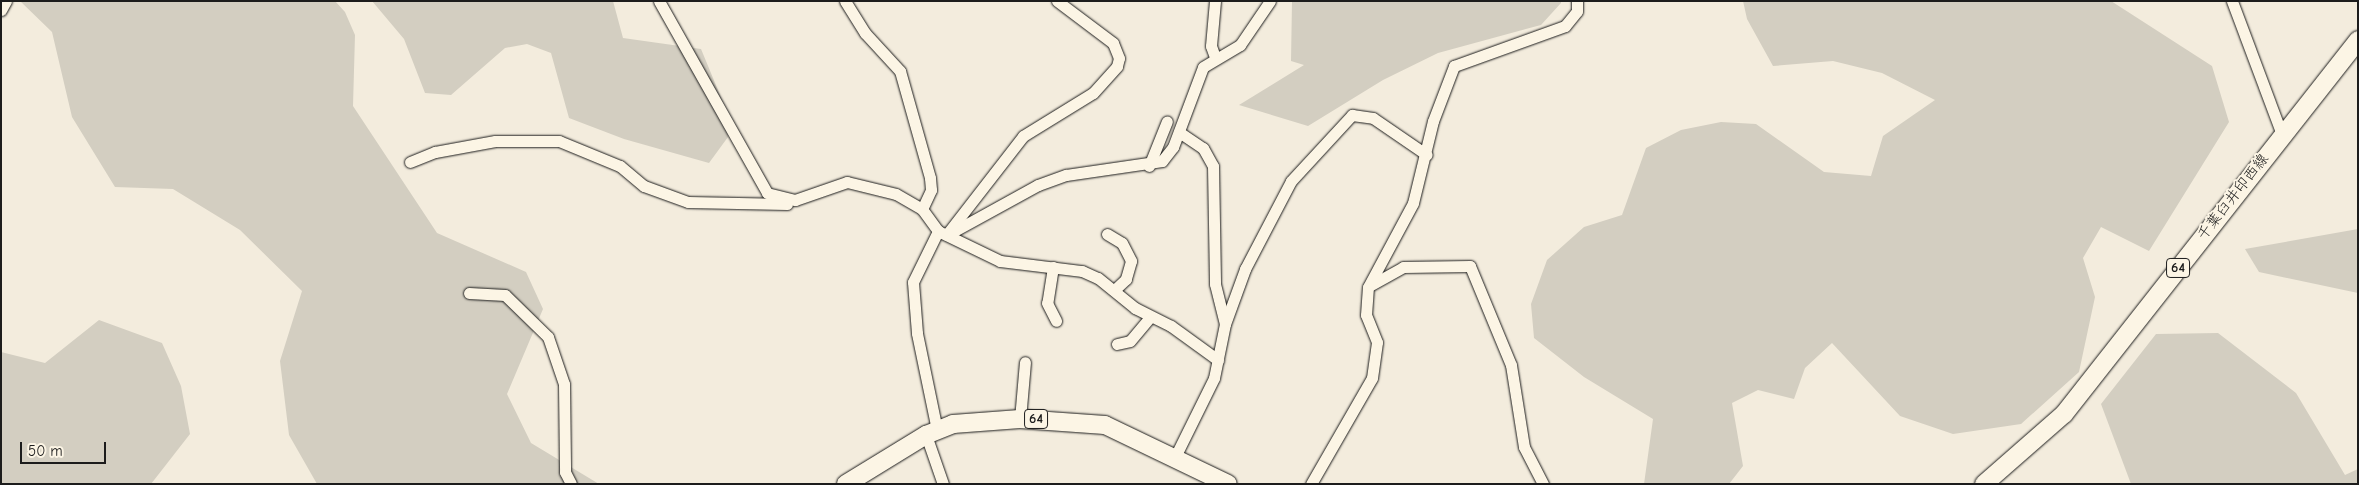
<!DOCTYPE html>
<meta charset="utf-8">
<style>
body{margin:0}
#map{position:relative;width:2359px;height:485px;overflow:hidden;background:#f3ecdd;font-family:"Comic Neue","Klee One",sans-serif}
div>[style]{position:absolute}
.green>*{inset:0;background:#d3cec1}
.roads{filter:drop-shadow(0 0 1px #1c1c1c) drop-shadow(0 0 1px #1c1c1c)}
.street>*{height:11px;margin:-5.5px;padding:0 5.5px;transform-origin:5.5px;border-radius:5.5px;background:#fcf5e5}
.primary>*{height:18px;margin:-9px;padding:0 9px;transform-origin:9px;border-radius:9px;background:#fcf5e5}
span{translate:-50% -50%;white-space:nowrap;text-align:center;line-height:1.15;-webkit-text-stroke:4px #fcf5e5;paint-order:stroke}
.shield-label span{padding:1px 4px;background:#fcf5e5;border:1px solid;border-radius:4px;-webkit-text-stroke-width:0}
.shield-label{font-size:14px;color:#1c1c1c;font-weight:700}
.street-label{font-size:15px;color:#1c1c1c}
.frame{position:absolute;inset:0;border:2px solid #1c1c1c;pointer-events:none}
.scale{position:absolute;left:20px;top:442px;width:86px;height:22px;box-sizing:border-box;border:2px solid #1c1c1c;border-top:0;padding-left:6px;font-size:15px;line-height:18px;white-space:nowrap;color:#1c1c1c;-webkit-text-stroke:4px #fcf5e5;paint-order:stroke}
</style>
<div id="map">
<div class="green">
<div style="clip-path:polygon(20px 1px,335px 1px,345px 12px,355px 35px,353px 106px,437px 233px,526px 272px,543px 309px,507px 394px,531px 443px,599px 484px,317px 484px,289px 435px,280px 361px,302px 291px,240px 230px,173px 189px,115px 187px,72px 117px,52px 32px)"></div>
<div style="clip-path:polygon(372px 1px,613px 1px,623px 38px,701px 49px,725px 107px,728px 137px,709px 163px,624px 139px,569px 118px,551px 53px,527px 44px,505px 48px,451px 95px,425px 93px,404px 39px)"></div>
<div style="clip-path:polygon(1292px 1px,1561px 1px,1561px 3px,1541px 25px,1438px 53px,1383px 80px,1308px 126px,1239px 105px,1304px 65px,1291px 61px)"></div>
<div style="clip-path:polygon(1743px 1px,2111px 1px,2212px 66px,2229px 122px,2149px 251px,2101px 227px,2083px 258px,2095px 297px,2079px 372px,2021px 424px,1953px 434px,1900px 416px,1832px 343px,1805px 368px,1794px 399px,1758px 390px,1732px 403px,1743px 466px,1729px 484px,1644px 484px,1653px 419px,1584px 377px,1534px 338px,1531px 304px,1547px 260px,1584px 227px,1622px 215px,1646px 148px,1681px 130px,1721px 122px,1756px 124px,1824px 172px,1871px 176px,1883px 136px,1935px 100px,1882px 73px,1833px 61px,1773px 66px,1747px 19px)"></div>
<div style="clip-path:polygon(2358px 229px,2358px 293px,2259px 272px,2245px 249px)"></div>
<div style="clip-path:polygon(99px 320px,162px 343px,181px 386px,190px 434px,151px 484px,1px 484px,1px 352px,45px 363px)"></div>
<div style="clip-path:polygon(2218px 333px,2296px 393px,2345px 475px,2358px 469px,2358px 484px,2131px 484px,2101px 404px,2156px 334px)"></div>
</div>
<div class="roads">
<div class="street">
<div style="left:659px;top:1px;width:220px;rotate:60.6deg"></div>
<div style="left:767px;top:193px;width:29px;rotate:14deg"></div>
<div style="left:795px;top:200px;width:55px;rotate:-19.1deg"></div>
<div style="left:847px;top:182px;width:50px;rotate:13.8deg"></div>
<div style="left:896px;top:194px;width:30px;rotate:30deg"></div>
<div style="left:922px;top:209px;width:27px;rotate:54deg"></div>
<div style="left:938px;top:231px;width:69px;rotate:25.8deg"></div>
<div style="left:1000px;top:261px;width:83px;rotate:7deg"></div>
<div style="left:1082px;top:271px;width:17px;rotate:24deg"></div>
<div style="left:1098px;top:278px;width:48px;rotate:39deg"></div>
<div style="left:1135px;top:308px;width:40px;rotate:26.6deg"></div>
<div style="left:1171px;top:326px;width:58px;rotate:35.9deg"></div>
<div style="left:845px;top:1px;width:38px;rotate:58deg"></div>
<div style="left:865px;top:33px;width:52px;rotate:47.4deg"></div>
<div style="left:900px;top:71px;width:111px;rotate:74.3deg"></div>
<div style="left:930px;top:178px;width:12px;rotate:85deg"></div>
<div style="left:931px;top:190px;width:21px;rotate:115deg"></div>
<div style="left:1215px;top:1px;width:45px;rotate:95.1deg"></div>
<div style="left:1211px;top:46px;width:12px;rotate:70deg"></div>
<div style="left:2232px;top:1px;width:143px;rotate:69.5deg"></div>
<div style="left:1px;top:10px;width:10px;rotate:-61deg"></div>
<div style="left:1179px;top:132px;width:29px;rotate:34deg"></div>
<div style="left:1203px;top:148px;width:21px;rotate:61deg"></div>
<div style="left:1213px;top:166px;width:118px;rotate:89deg"></div>
<div style="left:1215px;top:284px;width:41px;rotate:76deg"></div>
<div style="left:410px;top:162px;width:27px;rotate:-22deg"></div>
<div style="left:435px;top:152px;width:61px;rotate:-10.4deg"></div>
<div style="left:495px;top:141px;width:64px"></div>
<div style="left:559px;top:141px;width:66px;rotate:22.3deg"></div>
<div style="left:620px;top:166px;width:31px;rotate:40deg"></div>
<div style="left:644px;top:186px;width:47px;rotate:20deg"></div>
<div style="left:688px;top:202px;width:99px;rotate:1.2deg"></div>
<div style="left:1149px;top:166px;width:48px;rotate:-68.2deg"></div>
<div style="left:947px;top:234px;width:124px;rotate:-52.2deg"></div>
<div style="left:1023px;top:136px;width:82px;rotate:-31.6deg"></div>
<div style="left:1093px;top:93px;width:36px;rotate:-48deg"></div>
<div style="left:1117px;top:66px;width:8px;rotate:-76deg"></div>
<div style="left:1119px;top:58px;width:16px;rotate:-112deg"></div>
<div style="left:1113px;top:43px;width:70px;rotate:-143.1deg"></div>
<div style="left:1107px;top:234px;width:17px;rotate:31deg"></div>
<div style="left:1122px;top:243px;width:20px;rotate:63deg"></div>
<div style="left:1131px;top:261px;width:19px;rotate:106deg"></div>
<div style="left:1126px;top:279px;width:16px;rotate:137deg"></div>
<div style="left:947px;top:235px;width:104px;rotate:-28.8deg"></div>
<div style="left:1038px;top:185px;width:30px;rotate:-20deg"></div>
<div style="left:1066px;top:175px;width:97px;rotate:-8.3deg"></div>
<div style="left:1162px;top:161px;width:18px;rotate:-52deg"></div>
<div style="left:1173px;top:147px;width:85px;rotate:-69.4deg"></div>
<div style="left:1203px;top:67px;width:43px;rotate:-30.7deg"></div>
<div style="left:1240px;top:45px;width:53px;rotate:-55.7deg"></div>
<div style="left:1053px;top:267px;width:36px;rotate:99deg"></div>
<div style="left:1047px;top:303px;width:20px;rotate:63deg"></div>
<div style="left:1371px;top:285px;width:37px;rotate:-29deg"></div>
<div style="left:1403px;top:267px;width:67px;rotate:-0.9deg"></div>
<div style="left:1470px;top:266px;width:107px;rotate:67.5deg"></div>
<div style="left:1511px;top:365px;width:83px;rotate:81deg"></div>
<div style="left:1524px;top:447px;width:42px;rotate:62.8deg"></div>
<div style="left:469px;top:293px;width:36px;rotate:3deg"></div>
<div style="left:505px;top:295px;width:60px;rotate:44.3deg"></div>
<div style="left:548px;top:337px;width:50px;rotate:71.2deg"></div>
<div style="left:564px;top:384px;width:88px;rotate:89.3deg"></div>
<div style="left:565px;top:472px;width:13px;rotate:63deg"></div>
<div style="left:1117px;top:344px;width:13px;rotate:-13deg"></div>
<div style="left:1130px;top:341px;width:31px;rotate:-50deg"></div>
<div style="left:1020px;top:419px;width:57px;rotate:-85deg"></div>
<div style="left:937px;top:430px;width:99px;rotate:-101.7deg"></div>
<div style="left:917px;top:333px;width:51px;rotate:-94.5deg"></div>
<div style="left:913px;top:282px;width:57px;rotate:-63.9deg"></div>
<div style="left:926px;top:435px;width:52px;rotate:70.9deg"></div>
<div style="left:1175px;top:457px;width:88px;rotate:-63.7deg"></div>
<div style="left:1214px;top:378px;width:55px;rotate:-78.5deg"></div>
<div style="left:1225px;top:324px;width:59px;rotate:-70deg"></div>
<div style="left:1245px;top:269px;width:99px;rotate:-62.4deg"></div>
<div style="left:1291px;top:181px;width:90px;rotate:-47.3deg"></div>
<div style="left:1352px;top:115px;width:21px;rotate:8deg"></div>
<div style="left:1373px;top:118px;width:65px;rotate:34.4deg"></div>
<div style="left:1311px;top:484px;width:122px;rotate:-60.1deg"></div>
<div style="left:1372px;top:378px;width:36px;rotate:-82deg"></div>
<div style="left:1377px;top:342px;width:29px;rotate:-112deg"></div>
<div style="left:1366px;top:315px;width:28px;rotate:-86deg"></div>
<div style="left:1368px;top:287px;width:95px;rotate:-61.8deg"></div>
<div style="left:1413px;top:203px;width:84px;rotate:-76.3deg"></div>
<div style="left:1433px;top:121px;width:59px;rotate:-69.1deg"></div>
<div style="left:1454px;top:66px;width:118px;rotate:-19.8deg"></div>
<div style="left:1565px;top:26px;width:19px;rotate:-51deg"></div>
<div style="left:1577px;top:11px;width:10px;rotate:-90deg"></div>
</div>
<div class="primary">
<div style="left:846px;top:484px;width:94px;rotate:-31.5deg"></div>
<div style="left:926px;top:435px;width:29px;rotate:-22deg"></div>
<div style="left:953px;top:424px;width:67px;rotate:-4.3deg"></div>
<div style="left:1020px;top:419px;width:85px;rotate:4deg"></div>
<div style="left:1105px;top:425px;width:136px;rotate:25.6deg"></div>
<div style="left:1984px;top:484px;width:106px;rotate:-41.2deg"></div>
<div style="left:2064px;top:414px;width:476px;rotate:-51.8deg"></div>
</div>
</div>
<div class="shield-label">
<span style="left:2178px;top:268px">64</span>
<span style="left:1036px;top:419px">64</span>
</div>
<div class="street-label">
<span style="left:2233px;top:197px;rotate:-52deg">千葉臼井印西線</span>
</div>
<div class="frame"></div>
<div class="scale">50 m</div>
</div>
